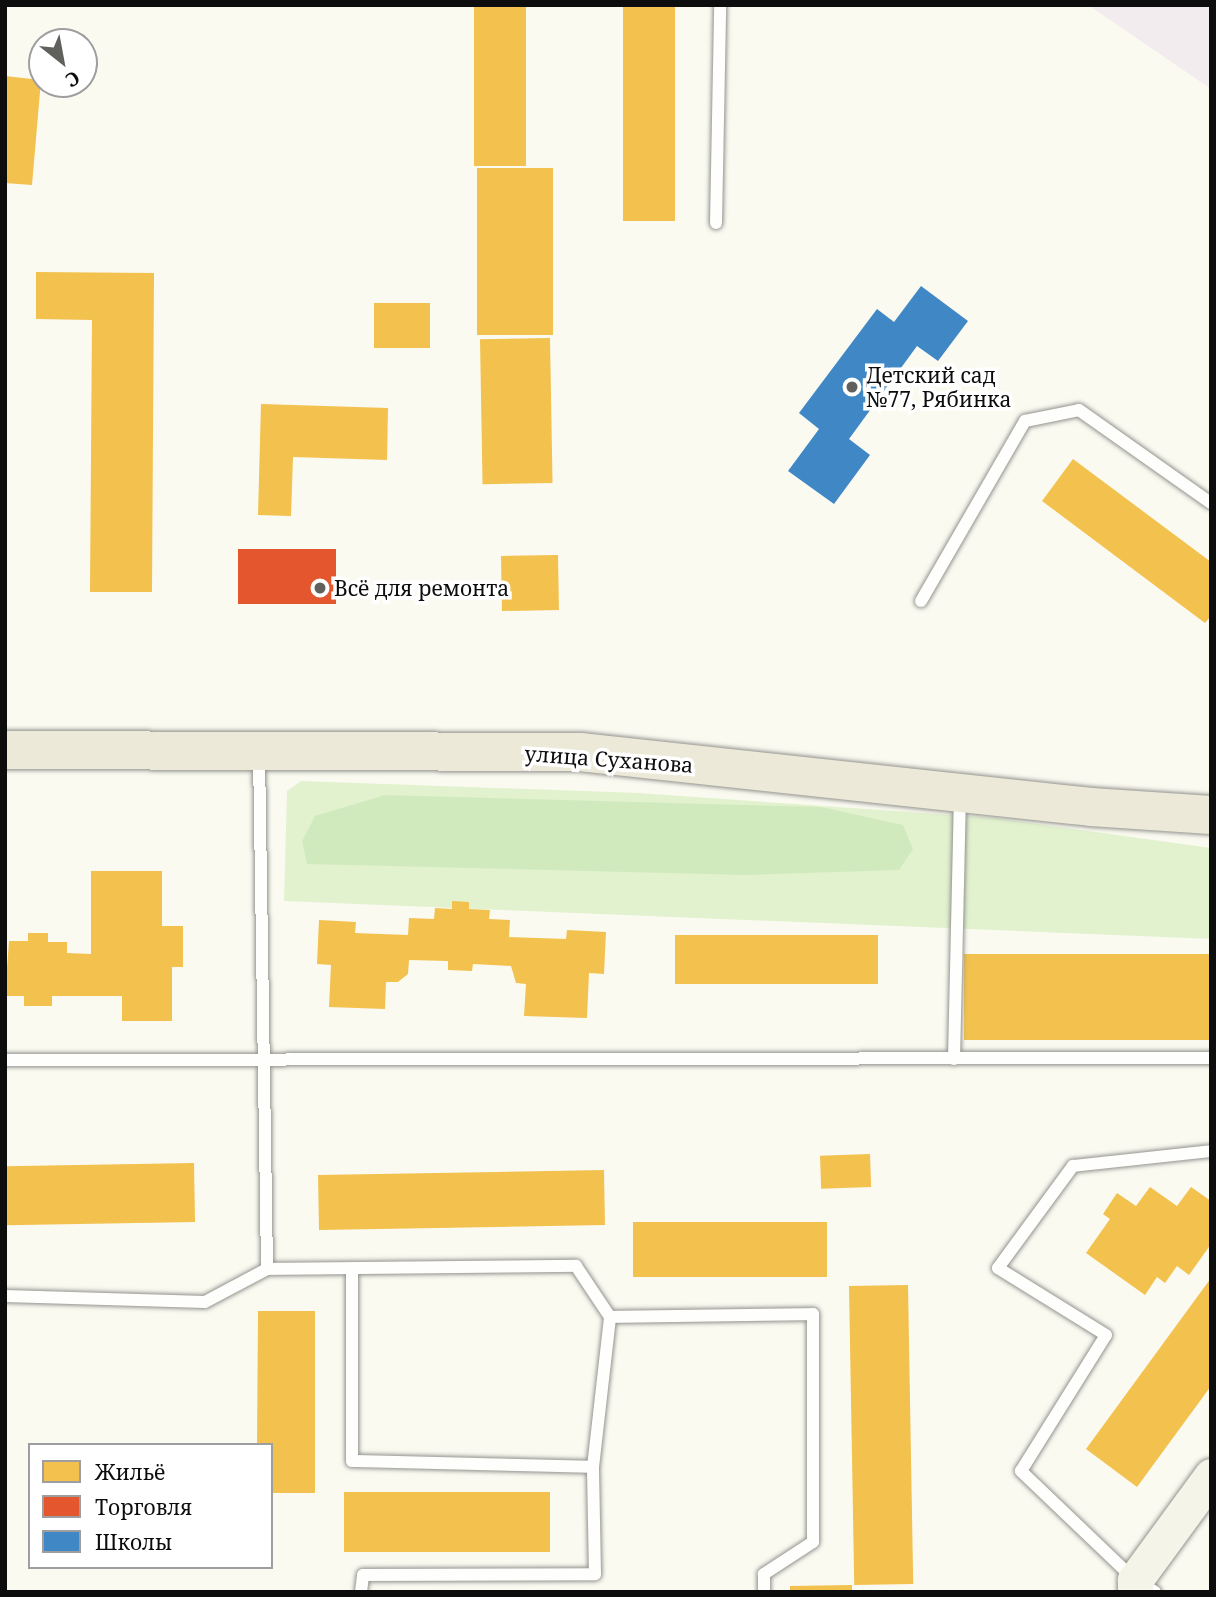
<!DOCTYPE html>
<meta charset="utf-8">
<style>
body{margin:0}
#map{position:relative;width:1216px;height:1597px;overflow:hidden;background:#fbfaf1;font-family:"Noto Serif",serif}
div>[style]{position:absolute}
.industrial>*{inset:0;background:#f3ecee}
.green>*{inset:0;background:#e2f2cf}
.forest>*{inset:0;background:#d1eabd}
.homes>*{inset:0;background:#f2c14e;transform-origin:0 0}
.shops>*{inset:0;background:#e4572e;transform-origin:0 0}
.schools>*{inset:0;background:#3f88c5}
.roads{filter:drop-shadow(0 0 2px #949490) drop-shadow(0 0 2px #949490)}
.lane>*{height:12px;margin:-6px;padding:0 6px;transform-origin:6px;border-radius:6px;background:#fefefd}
.secondary>*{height:35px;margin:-17.5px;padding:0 17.5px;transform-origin:17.5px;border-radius:17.5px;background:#f5f4e8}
.primary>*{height:38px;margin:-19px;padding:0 19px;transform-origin:19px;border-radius:19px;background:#ede9d8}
.dots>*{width:19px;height:19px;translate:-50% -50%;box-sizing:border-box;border:4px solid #fff;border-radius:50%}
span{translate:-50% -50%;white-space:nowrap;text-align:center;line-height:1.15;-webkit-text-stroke:7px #fff;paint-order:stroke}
.poi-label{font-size:21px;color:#0d0d0d}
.left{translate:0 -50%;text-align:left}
.street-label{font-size:21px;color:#0d0d0d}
.frame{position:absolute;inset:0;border:7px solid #0d0d0d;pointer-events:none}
.legend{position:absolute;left:28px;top:1443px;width:245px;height:126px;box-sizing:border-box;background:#fff;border:2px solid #9e9e9e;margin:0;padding:9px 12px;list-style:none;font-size:21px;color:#0d0d0d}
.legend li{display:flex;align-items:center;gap:14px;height:35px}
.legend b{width:35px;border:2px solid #9e9e9e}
.north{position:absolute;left:28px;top:28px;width:70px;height:70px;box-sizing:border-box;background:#fff;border:2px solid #9e9e9e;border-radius:50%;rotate:149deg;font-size:19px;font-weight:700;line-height:28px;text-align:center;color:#0d0d0d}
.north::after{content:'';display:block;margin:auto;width:24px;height:32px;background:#60605d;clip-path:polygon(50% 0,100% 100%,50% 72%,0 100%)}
</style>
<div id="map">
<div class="industrial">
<div style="clip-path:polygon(1088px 5px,1211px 5px,1211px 89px)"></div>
</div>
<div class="green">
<div style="clip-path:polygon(301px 781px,639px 793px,995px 818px,1211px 848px,1211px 939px,284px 901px,287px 791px)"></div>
</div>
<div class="forest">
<div style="clip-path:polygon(385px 795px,821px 807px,903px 825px,913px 849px,899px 870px,745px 875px,307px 864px,302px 841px,315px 816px)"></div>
</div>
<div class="homes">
<div style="left:474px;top:5px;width:52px;height:161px"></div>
<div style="left:623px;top:5px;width:52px;height:216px"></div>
<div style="clip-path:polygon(5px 76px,41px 80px,32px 185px,5px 183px)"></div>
<div style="left:553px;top:168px;width:167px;height:76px;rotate:90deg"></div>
<div style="clip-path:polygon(36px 272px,154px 273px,152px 592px,90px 592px,92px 320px,36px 319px)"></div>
<div style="left:374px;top:303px;width:56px;height:45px"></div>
<div style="left:550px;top:338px;width:145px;height:70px;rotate:89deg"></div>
<div style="clip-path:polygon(261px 404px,388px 408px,387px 460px,293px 457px,291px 516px,258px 515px)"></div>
<div style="clip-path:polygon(1073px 459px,1211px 562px,1211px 616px,1205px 623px,1042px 501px)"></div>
<div style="left:558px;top:555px;width:55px;height:57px;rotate:89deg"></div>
<div style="clip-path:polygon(91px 871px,162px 871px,162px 926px,183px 926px,183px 967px,172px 967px,172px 1021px,122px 1021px,122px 996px,52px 996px,52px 1006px,24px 1006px,24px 996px,5px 996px,9px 941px,28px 941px,28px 933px,48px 933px,48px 942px,67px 942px,67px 953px,91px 954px)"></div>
<div style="clip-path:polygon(452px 901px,469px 902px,469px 909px,490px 910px,489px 919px,510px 920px,509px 937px,566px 939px,567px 930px,606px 932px,604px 974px,589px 973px,587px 1018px,524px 1016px,526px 984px,516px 983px,511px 966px,473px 964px,472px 971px,448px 970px,448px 961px,409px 960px,408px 974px,398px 982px,386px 982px,385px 1009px,329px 1007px,331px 965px,317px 964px,319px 920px,356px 922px,355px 933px,408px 935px,409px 918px,434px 919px,435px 908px,452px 909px)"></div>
<div style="left:675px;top:935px;width:203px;height:49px"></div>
<div style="left:964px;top:954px;width:247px;height:86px"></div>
<div style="left:870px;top:1154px;width:33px;height:50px;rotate:88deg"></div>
<div style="left:194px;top:1163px;width:59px;height:189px;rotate:89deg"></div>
<div style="left:604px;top:1170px;width:55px;height:286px;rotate:89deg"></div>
<div style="clip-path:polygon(1150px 1187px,1177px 1206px,1191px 1187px,1211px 1201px,1211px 1244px,1189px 1275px,1177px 1266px,1165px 1283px,1157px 1277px,1145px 1295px,1086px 1253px,1110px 1219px,1103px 1214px,1117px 1193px,1136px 1206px)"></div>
<div style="left:827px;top:1222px;width:55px;height:194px;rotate:90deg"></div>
<div style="clip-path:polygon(1211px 1278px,1211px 1386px,1137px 1487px,1086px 1449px)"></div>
<div style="left:908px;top:1285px;width:299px;height:59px;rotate:89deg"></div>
<div style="clip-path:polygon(258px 1311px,315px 1311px,315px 1493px,271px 1493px,271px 1445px,257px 1445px)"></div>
<div style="left:344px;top:1492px;width:206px;height:60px"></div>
<div style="clip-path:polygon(852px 1585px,852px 1592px,790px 1592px,790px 1586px)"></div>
</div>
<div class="shops">
<div style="left:336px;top:549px;width:55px;height:98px;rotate:90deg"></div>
</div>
<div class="schools">
<div style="clip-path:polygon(921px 286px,968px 321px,938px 361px,917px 346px,849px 439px,870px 455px,834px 504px,788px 471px,819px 429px,799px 413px,877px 309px,894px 322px)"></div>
</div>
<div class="roads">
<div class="lane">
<div style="left:716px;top:223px;width:218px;rotate:-88.9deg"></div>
<div style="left:921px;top:601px;width:208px;rotate:-60deg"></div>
<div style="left:1025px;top:421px;width:55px;rotate:-11.5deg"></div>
<div style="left:1079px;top:410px;width:161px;rotate:35.2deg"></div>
<div style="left:259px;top:753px;width:516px;rotate:89.11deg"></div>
<div style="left:267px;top:1269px;width:309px;rotate:-0.6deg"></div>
<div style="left:576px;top:1266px;width:61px;rotate:56.3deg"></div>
<div style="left:610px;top:1317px;width:203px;rotate:-0.8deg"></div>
<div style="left:813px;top:1314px;width:228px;rotate:90deg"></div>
<div style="left:813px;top:1542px;width:59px;rotate:146.9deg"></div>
<div style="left:764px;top:1574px;width:18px;rotate:90deg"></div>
<div style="left:954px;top:1059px;width:262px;rotate:-88.7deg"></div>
<div style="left:5px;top:1060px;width:1206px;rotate:-0.1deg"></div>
<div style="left:352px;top:1268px;width:193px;rotate:90deg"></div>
<div style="left:352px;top:1461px;width:241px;rotate:1.4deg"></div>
<div style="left:593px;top:1467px;width:151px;rotate:-83.5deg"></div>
<div style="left:5px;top:1296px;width:200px;rotate:1.7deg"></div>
<div style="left:205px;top:1302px;width:70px;rotate:-28deg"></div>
<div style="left:361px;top:1592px;width:17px;rotate:-83deg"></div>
<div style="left:363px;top:1575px;width:232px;rotate:-0.2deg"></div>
<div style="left:595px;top:1574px;width:107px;rotate:-91.1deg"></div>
<div style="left:1155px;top:1592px;width:23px;rotate:-149deg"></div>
<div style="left:1135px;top:1580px;width:158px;rotate:-136.3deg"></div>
<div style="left:1021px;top:1471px;width:160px;rotate:-58deg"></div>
<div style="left:1106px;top:1335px;width:127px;rotate:-148.2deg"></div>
<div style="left:998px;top:1268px;width:127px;rotate:-53.7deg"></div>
<div style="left:1073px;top:1166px;width:139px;rotate:-6.2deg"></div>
</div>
<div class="secondary">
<div style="left:1135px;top:1592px;width:12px;rotate:-90deg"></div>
<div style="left:1135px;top:1580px;width:129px;rotate:-53.8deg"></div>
</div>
<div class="primary">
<div style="left:5px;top:750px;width:575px;rotate:0.2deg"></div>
<div style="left:580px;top:752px;width:514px;rotate:6.14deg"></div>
<div style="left:1091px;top:807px;width:120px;rotate:3.8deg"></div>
</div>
</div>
<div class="dots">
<div style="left:852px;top:387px;background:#60605d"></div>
<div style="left:320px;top:588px;background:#60605d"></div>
</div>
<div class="poi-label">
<span class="left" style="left:866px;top:387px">Детский сад<br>№77, Рябинка</span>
<span class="left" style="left:334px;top:588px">Всё для ремонта</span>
</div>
<div class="street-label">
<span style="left:609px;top:759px;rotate:4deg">улица Суханова</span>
</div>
<div class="frame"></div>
<ul class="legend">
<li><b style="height:19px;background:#f2c14e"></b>Жильё</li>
<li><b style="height:19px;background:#e4572e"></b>Торговля</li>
<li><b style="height:19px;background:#3f88c5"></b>Школы</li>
</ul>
<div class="north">С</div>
</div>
